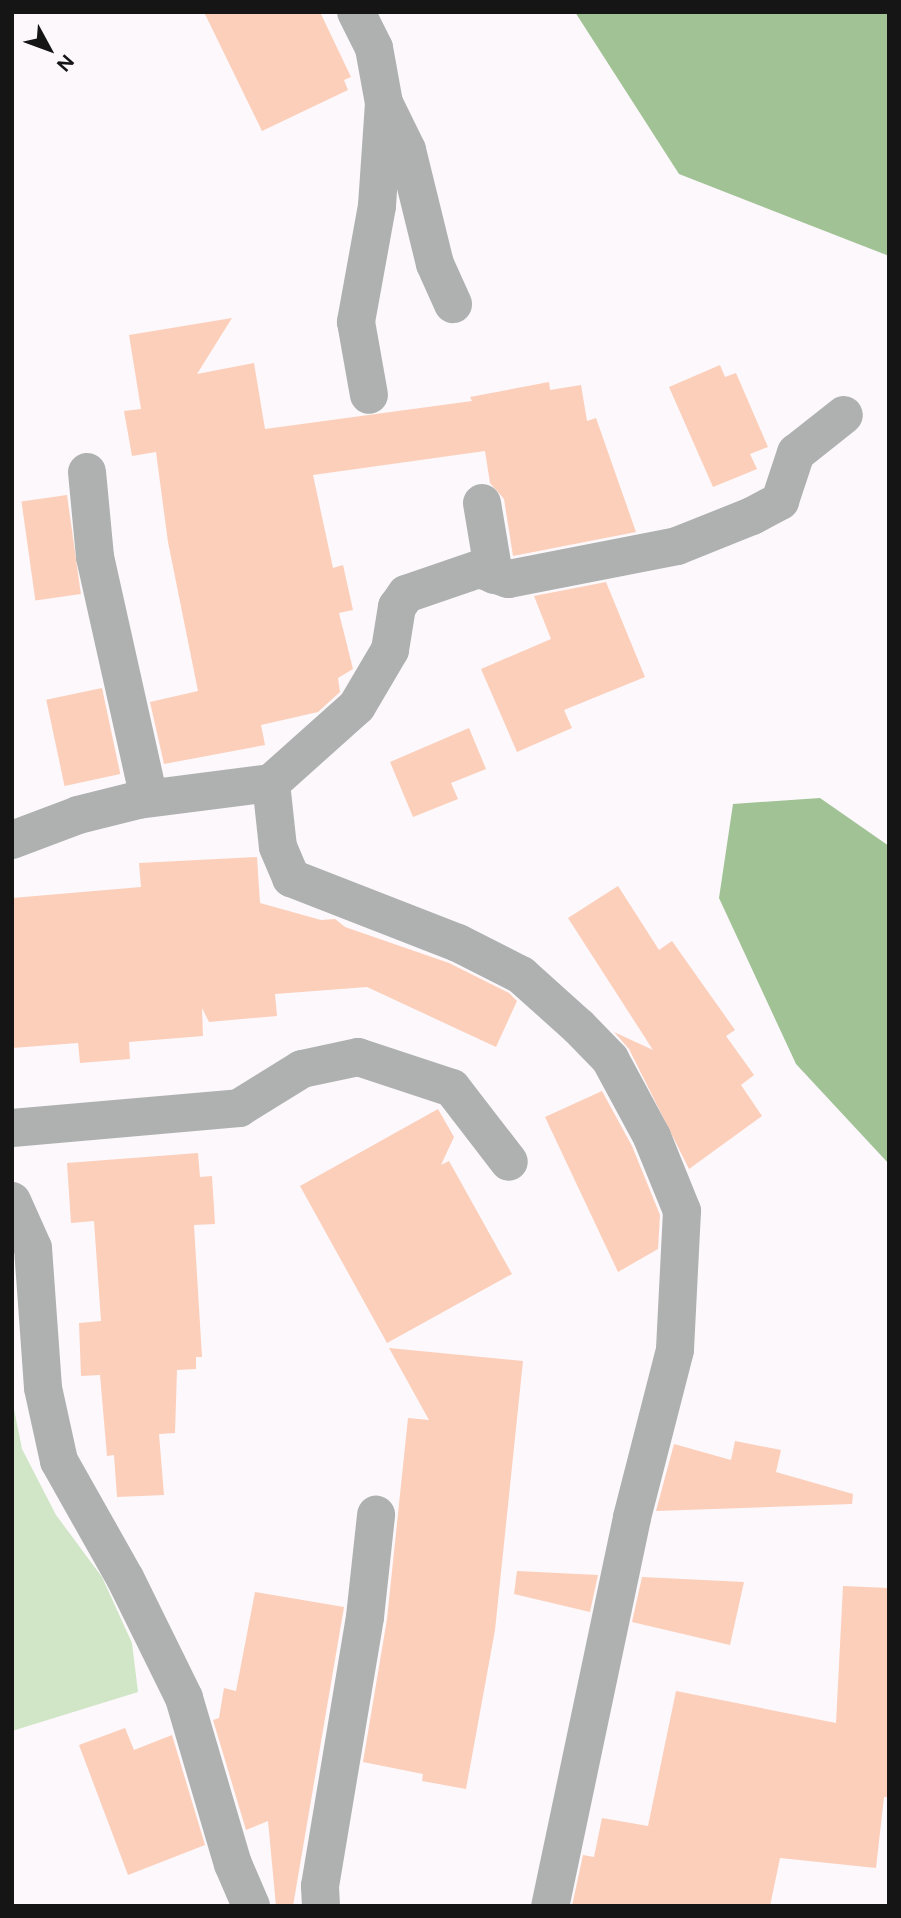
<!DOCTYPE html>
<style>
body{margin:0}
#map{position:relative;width:901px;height:1918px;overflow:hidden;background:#fcf8fc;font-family:Figtree,sans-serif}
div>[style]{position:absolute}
.green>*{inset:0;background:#d0e6c7}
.forest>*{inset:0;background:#a1c295}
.building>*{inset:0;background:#fccfba;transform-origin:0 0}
.minor>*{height:38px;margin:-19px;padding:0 19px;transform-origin:19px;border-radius:19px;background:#aeb1b0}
span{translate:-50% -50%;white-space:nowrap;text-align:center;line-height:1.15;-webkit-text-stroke:5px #fcf8fc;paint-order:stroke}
.frame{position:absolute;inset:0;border:14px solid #161516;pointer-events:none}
.north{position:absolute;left:14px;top:14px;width:70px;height:70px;-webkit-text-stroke:5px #fcf8fc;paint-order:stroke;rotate:131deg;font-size:19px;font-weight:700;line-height:28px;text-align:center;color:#161516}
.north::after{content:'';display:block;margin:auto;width:24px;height:32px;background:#161516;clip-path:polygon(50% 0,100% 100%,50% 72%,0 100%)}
</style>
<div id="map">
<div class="green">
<div style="clip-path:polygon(12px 1399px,22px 1449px,56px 1515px,102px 1577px,132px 1643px,138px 1692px,12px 1731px)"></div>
</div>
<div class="forest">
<div style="clip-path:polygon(575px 12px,889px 12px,889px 256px,679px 174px)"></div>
<div style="clip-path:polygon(820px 798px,889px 846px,889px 1164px,796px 1064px,719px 898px,733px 804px)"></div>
</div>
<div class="building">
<div style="clip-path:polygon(204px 12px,320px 12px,351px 77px,344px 80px,348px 90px,262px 131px)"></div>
<div style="clip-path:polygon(232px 318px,197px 374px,254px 363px,265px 429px,472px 401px,470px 397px,549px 382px,550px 390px,581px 385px,587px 421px,596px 418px,636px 532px,513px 556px,504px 499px,490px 483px,485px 451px,313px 475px,333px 568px,343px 565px,353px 610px,339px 613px,353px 669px,338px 678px,340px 692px,318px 712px,261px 725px,265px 745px,164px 764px,150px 702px,198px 691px,168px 542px,156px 452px,132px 456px,124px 411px,141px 409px,129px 335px)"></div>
<div style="clip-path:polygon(720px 365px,725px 377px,736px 373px,768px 447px,750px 454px,757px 469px,713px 487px,669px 387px)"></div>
<div style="left:67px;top:495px;width:100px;height:46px;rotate:82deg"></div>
<div style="clip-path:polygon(606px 582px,645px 677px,564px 710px,572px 728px,517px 752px,481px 669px,551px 639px,534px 596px)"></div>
<div style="left:102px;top:688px;width:88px;height:57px;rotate:78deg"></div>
<div style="clip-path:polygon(469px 728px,486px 769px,451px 783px,458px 799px,413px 817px,390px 762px)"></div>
<div style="clip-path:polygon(257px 857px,260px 903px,321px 920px,335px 919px,345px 927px,449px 963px,509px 993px,517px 1001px,496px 1047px,367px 987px,275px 994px,277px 1016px,209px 1022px,202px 1008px,203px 1036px,129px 1042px,130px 1059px,80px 1063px,78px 1043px,12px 1048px,12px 898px,141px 887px,139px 863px)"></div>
<div style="clip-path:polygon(618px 886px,659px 950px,672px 941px,735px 1030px,726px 1036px,754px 1075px,741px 1085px,762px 1116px,689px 1169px,629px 1049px,614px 1032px,653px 1050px,568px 918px)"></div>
<div style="clip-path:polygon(602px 1091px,632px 1146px,660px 1215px,658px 1249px,618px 1272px,545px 1117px)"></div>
<div style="clip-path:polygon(438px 1109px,454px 1137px,441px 1165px,449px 1161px,512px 1274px,387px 1343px,300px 1186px)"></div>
<div style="clip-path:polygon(198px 1153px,200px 1177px,212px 1176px,215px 1224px,194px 1225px,202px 1357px,196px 1357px,196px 1369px,177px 1370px,175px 1433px,159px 1434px,164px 1495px,117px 1497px,114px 1455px,107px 1456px,100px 1375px,81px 1376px,79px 1323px,101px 1321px,94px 1221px,71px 1223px,67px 1163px)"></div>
<div style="clip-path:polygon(389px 1348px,523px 1361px,495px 1630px,466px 1789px,422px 1781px,423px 1774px,363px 1762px,387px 1619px,408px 1418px,429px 1420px)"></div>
<div style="clip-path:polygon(735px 1441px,781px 1450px,776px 1472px,853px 1494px,852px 1504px,656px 1511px,674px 1444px,731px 1460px)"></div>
<div style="clip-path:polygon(517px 1571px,598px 1575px,590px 1612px,514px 1594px)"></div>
<div style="clip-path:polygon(642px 1577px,744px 1582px,730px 1645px,632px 1622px)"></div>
<div style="clip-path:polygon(843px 1586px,889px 1588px,889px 1797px,884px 1797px,876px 1868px,780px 1858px,770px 1906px,572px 1906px,583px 1855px,594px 1857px,602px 1818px,648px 1826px,676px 1691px,836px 1723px)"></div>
<div style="clip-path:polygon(255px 1592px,344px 1607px,293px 1906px,276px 1906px,268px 1821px,246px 1830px,213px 1720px,219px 1718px,224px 1688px,236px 1691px)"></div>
<div style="clip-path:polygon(125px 1728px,134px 1750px,172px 1735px,205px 1845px,128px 1875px,79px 1745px)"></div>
</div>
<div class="minor">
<div style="left:356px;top:12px;width:40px;rotate:63.4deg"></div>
<div style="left:374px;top:48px;width:56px;rotate:79.7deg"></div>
<div style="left:384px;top:103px;width:103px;rotate:93.9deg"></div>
<div style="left:377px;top:206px;width:118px;rotate:100.3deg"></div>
<div style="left:356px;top:322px;width:74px;rotate:79.9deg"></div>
<div style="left:385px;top:105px;width:50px;rotate:63.9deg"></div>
<div style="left:407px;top:150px;width:117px;rotate:76.2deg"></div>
<div style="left:435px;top:264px;width:44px;rotate:65.8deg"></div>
<div style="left:87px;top:472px;width:85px;rotate:84.6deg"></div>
<div style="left:95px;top:557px;width:247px;rotate:77.4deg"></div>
<div style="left:482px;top:503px;width:73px;rotate:80.5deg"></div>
<div style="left:271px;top:783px;width:64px;rotate:83.8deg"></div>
<div style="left:278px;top:847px;width:34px;rotate:67deg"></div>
<div style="left:291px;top:878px;width:179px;rotate:21.3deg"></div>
<div style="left:458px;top:943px;width:71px;rotate:26.9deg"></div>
<div style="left:521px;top:975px;width:78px;rotate:41.9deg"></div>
<div style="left:579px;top:1027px;width:45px;rotate:45.9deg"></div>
<div style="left:610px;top:1059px;width:89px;rotate:61.7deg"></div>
<div style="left:652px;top:1137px;width:80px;rotate:67.9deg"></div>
<div style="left:682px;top:1211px;width:139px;rotate:92.9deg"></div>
<div style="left:675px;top:1350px;width:173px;rotate:104.4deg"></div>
<div style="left:632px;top:1518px;width:397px;rotate:101.9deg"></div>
<div style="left:12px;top:840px;width:71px;rotate:-20.7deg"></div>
<div style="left:78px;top:815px;width:62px;rotate:-14deg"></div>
<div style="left:138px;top:800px;width:134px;rotate:-7.3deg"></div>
<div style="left:271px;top:783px;width:115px;rotate:-41.8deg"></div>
<div style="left:357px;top:706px;width:65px;rotate:-59.5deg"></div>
<div style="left:390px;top:650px;width:44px;rotate:-80.8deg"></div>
<div style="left:397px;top:607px;width:16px;rotate:-55deg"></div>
<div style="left:406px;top:594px;width:77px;rotate:-18.9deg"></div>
<div style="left:479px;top:569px;width:31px;rotate:19deg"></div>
<div style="left:508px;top:579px;width:172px;rotate:-11deg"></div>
<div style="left:677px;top:546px;width:81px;rotate:-21.8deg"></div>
<div style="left:752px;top:516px;width:32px;rotate:-28deg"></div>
<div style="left:780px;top:501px;width:51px;rotate:-71.6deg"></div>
<div style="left:796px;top:453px;width:61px;rotate:-38.4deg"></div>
<div style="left:12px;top:1128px;width:228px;rotate:-5deg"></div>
<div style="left:239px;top:1108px;width:74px;rotate:-31.8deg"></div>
<div style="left:302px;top:1069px;width:57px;rotate:-12.1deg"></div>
<div style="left:358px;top:1057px;width:99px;rotate:18.3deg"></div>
<div style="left:452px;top:1088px;width:93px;rotate:52.4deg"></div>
<div style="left:12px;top:1201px;width:51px;rotate:65.9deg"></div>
<div style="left:33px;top:1248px;width:140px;rotate:85.9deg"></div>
<div style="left:43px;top:1388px;width:75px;rotate:77.6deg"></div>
<div style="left:59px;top:1461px;width:134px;rotate:60.6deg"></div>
<div style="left:125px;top:1578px;width:134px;rotate:63.8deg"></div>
<div style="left:184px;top:1698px;width:173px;rotate:73.6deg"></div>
<div style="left:233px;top:1864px;width:46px;rotate:66.8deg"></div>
<div style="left:321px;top:1906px;width:20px;rotate:-93deg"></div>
<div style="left:320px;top:1886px;width:273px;rotate:-80.5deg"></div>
<div style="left:365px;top:1617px;width:103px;rotate:-83.8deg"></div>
</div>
<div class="frame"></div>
<div class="north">N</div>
</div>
